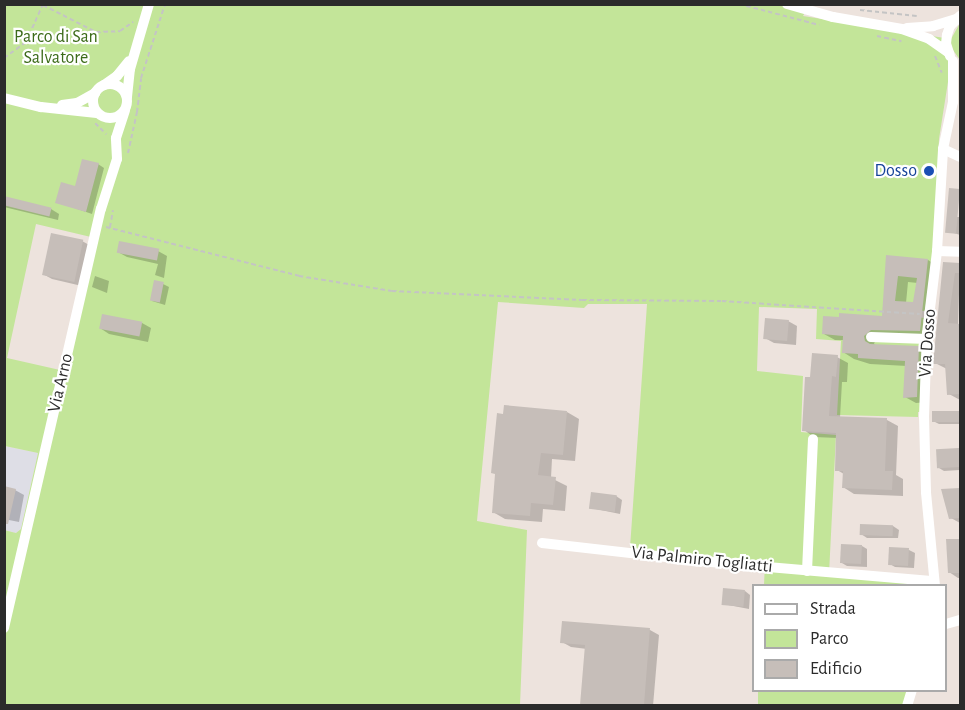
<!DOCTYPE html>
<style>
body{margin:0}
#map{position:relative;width:965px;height:710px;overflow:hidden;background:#ede3dd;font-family:"Alegreya Sans",sans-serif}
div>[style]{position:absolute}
.industrial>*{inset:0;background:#dedee6}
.green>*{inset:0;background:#c3e599;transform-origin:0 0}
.shadow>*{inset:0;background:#0003}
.building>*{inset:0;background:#c6beb9;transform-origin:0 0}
.path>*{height:2px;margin-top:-1px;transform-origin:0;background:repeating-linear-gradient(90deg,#c4c4c4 0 4.5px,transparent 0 7.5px)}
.minor>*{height:10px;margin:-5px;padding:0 5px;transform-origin:5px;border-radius:5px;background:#fff}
.minor>.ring{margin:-5px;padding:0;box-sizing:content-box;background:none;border:10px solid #fff;border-radius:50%}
.dots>*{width:16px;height:16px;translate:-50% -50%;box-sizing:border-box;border:3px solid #fff;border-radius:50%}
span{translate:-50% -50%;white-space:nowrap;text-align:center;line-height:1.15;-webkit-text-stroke:4.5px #fff;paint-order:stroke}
.park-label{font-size:18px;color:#3c6b19}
.transit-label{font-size:18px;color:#164399}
.right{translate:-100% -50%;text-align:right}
.street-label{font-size:18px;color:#2b2b2b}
.frame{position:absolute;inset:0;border:6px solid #2b2b2b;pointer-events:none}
.legend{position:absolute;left:752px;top:584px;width:195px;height:108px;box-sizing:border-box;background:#fff;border:2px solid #aaa;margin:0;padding:8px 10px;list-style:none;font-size:18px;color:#2b2b2b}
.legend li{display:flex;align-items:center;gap:12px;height:30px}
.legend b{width:30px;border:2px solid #aaa}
</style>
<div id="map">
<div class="industrial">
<div style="clip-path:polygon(4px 446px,38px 453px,21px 529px,16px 533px,5px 530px)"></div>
</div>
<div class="green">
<div style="clip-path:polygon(evenodd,810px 4px,803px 16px,951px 39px,960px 23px,960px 60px,953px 50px,939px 139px,935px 236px,925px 311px,884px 308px,884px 314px,925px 318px,921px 412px,918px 412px,918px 417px,837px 415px,841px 341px,816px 339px,817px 309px,759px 307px,757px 371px,803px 376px,801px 432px,836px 435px,829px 574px,922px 581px,923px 585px,764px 585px,765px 562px,630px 548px,647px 304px,588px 304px,584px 308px,498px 302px,477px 521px,527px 530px,520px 705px,5px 705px,4px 530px,16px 533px,21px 529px,38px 453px,5px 446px,5px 5px,810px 4px,36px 224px,91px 237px,60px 370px,7px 358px,36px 224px)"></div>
<div style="left:758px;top:691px;width:150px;height:15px"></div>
</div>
<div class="shadow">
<div style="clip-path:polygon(98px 164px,104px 168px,92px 214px,57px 202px,76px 188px)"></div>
<div style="clip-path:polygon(4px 198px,51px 209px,59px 214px,58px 220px,4px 207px)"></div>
<div style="clip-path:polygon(951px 217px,960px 217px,960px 235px,951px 232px)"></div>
<div style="clip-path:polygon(82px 241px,91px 246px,82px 286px,52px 279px,43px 274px)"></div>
<div style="clip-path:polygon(158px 251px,167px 256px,164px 278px,155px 275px,158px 264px,127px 257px,118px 252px)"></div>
<div style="clip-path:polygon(evenodd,888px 257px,928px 260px,939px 267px,930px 337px,883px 335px,874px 343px,875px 346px,919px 348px,930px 354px,928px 402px,916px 403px,905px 397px,907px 366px,870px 364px,854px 359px,843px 352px,844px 340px,835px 340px,824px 334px,883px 317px,888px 257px,908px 282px,918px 283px,914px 304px,906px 303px,908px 282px)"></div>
<div style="clip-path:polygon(945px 264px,960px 264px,958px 325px,960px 325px,960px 400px,949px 394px,947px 369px,935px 363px)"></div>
<div style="clip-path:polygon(95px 276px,109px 281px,107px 293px,92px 287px)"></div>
<div style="clip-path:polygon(163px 284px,169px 287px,165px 305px,152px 301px)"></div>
<div style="clip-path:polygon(103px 315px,142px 323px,151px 328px,148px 342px,109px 334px,100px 328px)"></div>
<div style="clip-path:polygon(788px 321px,797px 326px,796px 345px,774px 343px,765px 338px)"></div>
<div style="clip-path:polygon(837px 357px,848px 363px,847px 382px,842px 382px,840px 418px,887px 420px,898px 426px,896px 475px,903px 479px,903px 496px,854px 494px,843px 487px,844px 474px,837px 470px,838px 438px,814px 437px,804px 430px,812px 379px)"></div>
<div style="clip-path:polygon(567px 412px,579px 419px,575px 461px,552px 459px,551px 478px,567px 486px,565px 511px,543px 509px,542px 522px,505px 519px,493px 512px)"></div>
<div style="clip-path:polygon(933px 412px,960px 413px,960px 424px,939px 424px,933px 421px)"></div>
<div style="clip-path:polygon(958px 449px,960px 451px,960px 470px,944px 471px,939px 468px)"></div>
<div style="clip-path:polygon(959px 489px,960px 490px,960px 523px,951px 518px)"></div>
<div style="clip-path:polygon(15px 490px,24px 495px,19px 522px,4px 519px)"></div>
<div style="clip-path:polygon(616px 496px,622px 500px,620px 514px,591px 508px)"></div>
<div style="clip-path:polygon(861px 525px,893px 526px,899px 530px,898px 538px,867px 538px,861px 534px)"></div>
<div style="clip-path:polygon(960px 540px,960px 578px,958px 578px,949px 572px,948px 541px)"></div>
<div style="clip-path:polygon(862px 546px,867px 549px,867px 567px,847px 566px,842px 563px)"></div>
<div style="clip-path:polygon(890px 549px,909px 550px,915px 553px,914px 568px,895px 567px,890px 564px)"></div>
<div style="clip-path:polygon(745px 591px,750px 595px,749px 609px,723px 604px)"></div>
<div style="clip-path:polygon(650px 630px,659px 635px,653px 706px,582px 706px,587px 649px,571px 647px,562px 642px)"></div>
</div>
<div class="building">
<div style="clip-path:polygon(82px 159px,99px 163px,86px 212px,55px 203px,61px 182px,75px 186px)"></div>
<div style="left:949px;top:188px;width:11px;height:45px;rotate:5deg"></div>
<div style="left:4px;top:196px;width:49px;height:9px;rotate:14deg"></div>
<div style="left:51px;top:233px;width:33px;height:43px;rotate:12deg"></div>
<div style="left:119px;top:241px;width:41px;height:12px;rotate:11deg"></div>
<div style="clip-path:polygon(evenodd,886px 255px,928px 259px,920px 331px,871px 330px,864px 336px,865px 341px,870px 344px,919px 346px,917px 397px,903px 398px,905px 361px,858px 358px,858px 354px,842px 353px,843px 336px,822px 334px,823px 316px,839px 317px,839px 313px,882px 316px,886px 255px,898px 276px,917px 278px,913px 302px,895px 301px,898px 276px)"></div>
<div style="clip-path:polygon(943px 262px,960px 263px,960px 273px,955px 273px,948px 323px,960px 324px,960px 394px,947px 395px,945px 364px,933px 364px)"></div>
<div style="left:154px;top:280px;width:10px;height:21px;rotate:11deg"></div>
<div style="left:102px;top:314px;width:41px;height:15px;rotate:11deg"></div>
<div style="left:765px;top:318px;width:24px;height:21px;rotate:5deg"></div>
<div style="clip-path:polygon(812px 353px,838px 355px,836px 377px,832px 376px,829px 416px,887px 418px,885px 471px,893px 471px,892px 490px,842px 488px,843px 471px,835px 471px,836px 433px,802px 431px,805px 377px,810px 377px)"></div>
<div style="clip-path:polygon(504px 405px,567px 411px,563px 455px,541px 453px,538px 475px,556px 477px,553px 505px,531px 503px,530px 516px,492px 513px,495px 474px,491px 473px,497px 413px,503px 414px)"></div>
<div style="left:932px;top:411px;width:28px;height:11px"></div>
<div style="left:959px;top:448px;width:19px;height:23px;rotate:87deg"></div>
<div style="clip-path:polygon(4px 486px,16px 489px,8px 524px,4px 524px)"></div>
<div style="clip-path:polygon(960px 488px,960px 518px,949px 519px,941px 489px)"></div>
<div style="left:591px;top:492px;width:26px;height:17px;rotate:7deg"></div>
<div style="left:860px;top:524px;width:33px;height:11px;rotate:2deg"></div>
<div style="clip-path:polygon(946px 539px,960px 539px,960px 573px,948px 573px)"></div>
<div style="left:841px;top:544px;width:21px;height:19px;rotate:3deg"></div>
<div style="left:889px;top:547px;width:20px;height:18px;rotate:3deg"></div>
<div style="left:723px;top:588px;width:22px;height:17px;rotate:5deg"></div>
<div style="clip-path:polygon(562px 621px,650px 628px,644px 705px,580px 705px,585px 645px,560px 643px)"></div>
</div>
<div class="path">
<div style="left:739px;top:4px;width:83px;rotate:14.7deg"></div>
<div style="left:43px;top:5px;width:59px;rotate:27deg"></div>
<div style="left:96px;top:32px;width:24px;rotate:-2deg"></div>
<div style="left:120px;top:31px;width:16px;rotate:-35deg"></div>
<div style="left:860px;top:10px;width:57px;rotate:6deg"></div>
<div style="left:877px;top:36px;width:25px;rotate:12deg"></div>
<div style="left:935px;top:56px;width:18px;rotate:68deg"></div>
<div style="left:4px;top:58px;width:27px;rotate:-36deg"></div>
<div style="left:26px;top:42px;width:42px;rotate:-65.9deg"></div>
<div style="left:95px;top:123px;width:16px;rotate:45deg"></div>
<div style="left:128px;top:153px;width:42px;rotate:-77.6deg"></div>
<div style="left:137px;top:112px;width:34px;rotate:-83deg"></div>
<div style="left:141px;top:78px;width:78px;rotate:-72deg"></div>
<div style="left:106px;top:227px;width:199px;rotate:14.2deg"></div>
<div style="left:299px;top:276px;width:94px;rotate:9.2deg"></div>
<div style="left:392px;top:291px;width:190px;rotate:2.7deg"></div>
<div style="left:582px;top:300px;width:140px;rotate:0.4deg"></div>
<div style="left:722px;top:301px;width:198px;rotate:3.8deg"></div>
<div style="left:110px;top:227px;width:17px;rotate:-80deg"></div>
</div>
<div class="minor">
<div style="left:787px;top:4px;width:48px;rotate:15.8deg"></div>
<div style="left:833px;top:17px;width:70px;rotate:9.9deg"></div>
<div style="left:902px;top:29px;width:29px;rotate:20deg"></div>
<div style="left:929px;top:39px;width:24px;rotate:35deg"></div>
<div style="left:907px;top:28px;width:26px;rotate:-4deg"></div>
<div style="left:933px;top:26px;width:24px;rotate:-17deg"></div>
<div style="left:950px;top:56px;width:13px;rotate:-108deg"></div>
<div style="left:946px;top:44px;width:9px;rotate:-84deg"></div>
<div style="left:947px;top:35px;width:9px;rotate:-72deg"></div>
<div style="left:950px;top:26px;width:14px;rotate:-45deg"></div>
<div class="ring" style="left:93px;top:84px;width:24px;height:24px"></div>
<div style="left:104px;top:85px;width:16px;rotate:-35deg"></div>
<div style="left:117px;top:76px;width:19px;rotate:-51deg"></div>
<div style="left:127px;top:97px;width:28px;rotate:-84deg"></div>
<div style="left:130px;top:69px;width:68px;rotate:-73.7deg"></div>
<div style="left:4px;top:98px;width:38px;rotate:14deg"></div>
<div style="left:41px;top:107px;width:56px;rotate:6.1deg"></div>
<div style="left:62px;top:105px;width:15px;rotate:-8deg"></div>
<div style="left:77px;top:103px;width:21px;rotate:-29deg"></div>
<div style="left:943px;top:149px;width:19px;rotate:25deg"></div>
<div style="left:937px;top:251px;width:23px;rotate:2deg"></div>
<div style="left:871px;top:337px;width:56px;rotate:2deg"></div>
<div style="left:542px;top:543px;width:158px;rotate:6.5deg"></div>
<div style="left:699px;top:561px;width:236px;rotate:4.9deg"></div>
<div style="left:807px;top:571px;width:132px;rotate:-87.4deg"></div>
<div style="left:935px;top:586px;width:94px;rotate:-95.5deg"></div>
<div style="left:926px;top:492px;width:75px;rotate:-91.5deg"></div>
<div style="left:924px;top:417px;width:84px;rotate:-88deg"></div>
<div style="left:927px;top:333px;width:83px;rotate:-83deg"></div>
<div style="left:937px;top:251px;width:102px;rotate:-86.6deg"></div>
<div style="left:943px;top:149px;width:48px;rotate:-78deg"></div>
<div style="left:953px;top:102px;width:41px;rotate:-90deg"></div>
<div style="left:946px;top:624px;width:15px;rotate:-16deg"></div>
<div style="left:4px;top:628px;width:430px;rotate:-77deg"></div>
<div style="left:101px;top:209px;width:52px;rotate:-72.3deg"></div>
<div style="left:117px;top:159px;width:21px;rotate:-93deg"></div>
<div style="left:116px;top:138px;width:29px;rotate:-72deg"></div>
<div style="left:907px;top:706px;width:17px;rotate:-73deg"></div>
</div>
<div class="dots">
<div style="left:929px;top:171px;background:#1a4fb4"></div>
</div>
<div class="park-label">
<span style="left:56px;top:48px">Parco di San<br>Salvatore</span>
</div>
<div class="transit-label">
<span class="right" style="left:917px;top:171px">Dosso</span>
</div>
<div class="street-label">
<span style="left:928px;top:343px;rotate:-86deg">Via Dosso</span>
<span style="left:61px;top:383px;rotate:-77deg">Via Arno</span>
<span style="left:702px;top:560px;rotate:6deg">Via Palmiro Togliatti</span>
</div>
<div class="frame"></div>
<ul class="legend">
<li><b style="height:8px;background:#fff"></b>Strada</li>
<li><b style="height:16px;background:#c3e599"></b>Parco</li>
<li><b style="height:16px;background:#c6beb9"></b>Edificio</li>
</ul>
</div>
